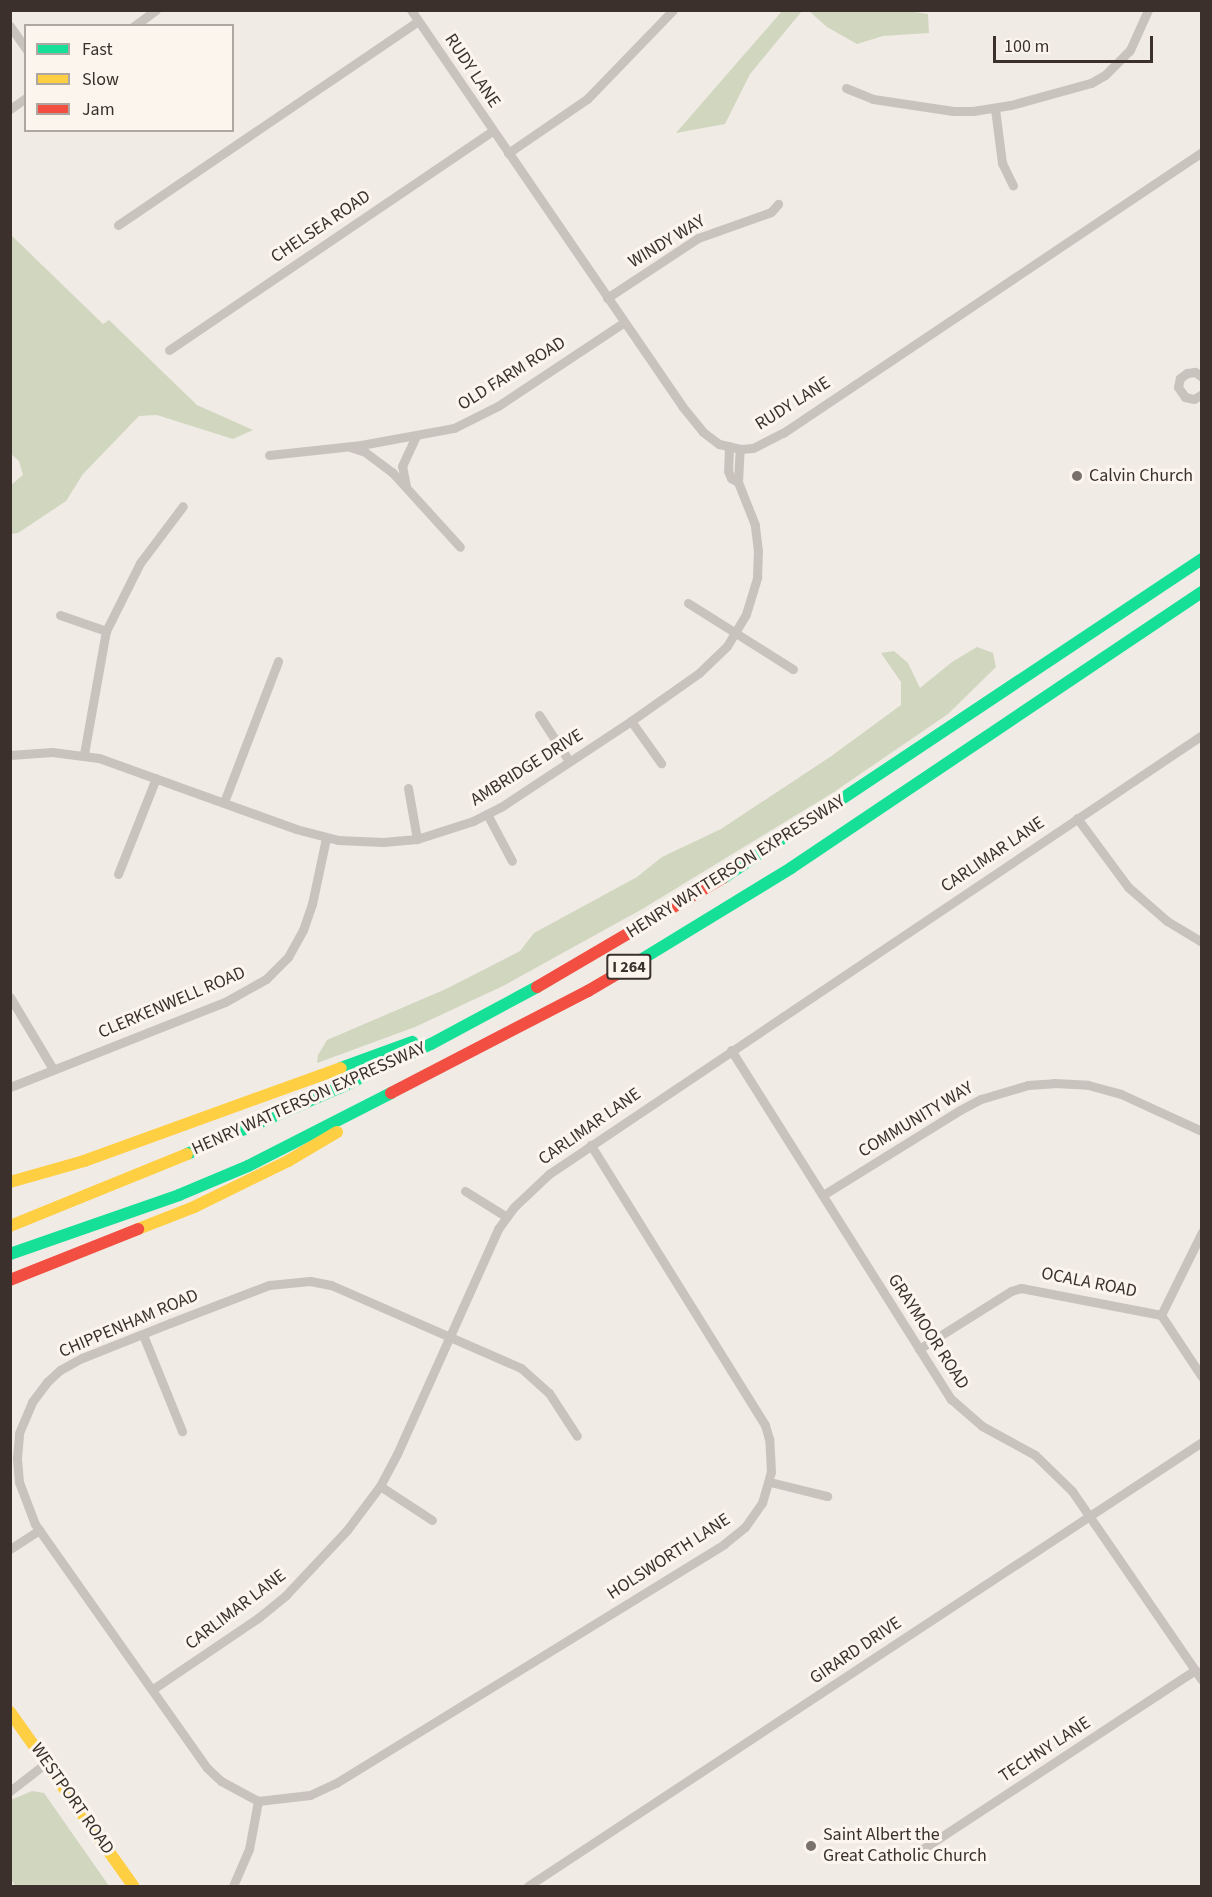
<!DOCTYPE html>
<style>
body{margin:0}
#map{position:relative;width:1212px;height:1897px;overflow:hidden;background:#f0ebe5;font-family:"Source Sans 3",sans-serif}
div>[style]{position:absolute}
.green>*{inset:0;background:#d1d6bf}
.street>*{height:9px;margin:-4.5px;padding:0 4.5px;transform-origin:4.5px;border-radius:4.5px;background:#c9c3be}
.fast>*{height:12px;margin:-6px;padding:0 6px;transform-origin:6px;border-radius:6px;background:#16e098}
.slow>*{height:12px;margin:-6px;padding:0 6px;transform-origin:6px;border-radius:6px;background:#ffcf43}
.jam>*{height:12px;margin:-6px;padding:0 6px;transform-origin:6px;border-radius:6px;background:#f24e42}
.dots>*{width:16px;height:16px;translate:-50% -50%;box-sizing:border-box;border:3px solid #fbf5ee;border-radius:50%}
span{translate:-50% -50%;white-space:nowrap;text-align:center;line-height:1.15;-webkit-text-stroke:6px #fbf5ee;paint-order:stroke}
.shield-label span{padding:2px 4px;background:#fbf5ee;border:2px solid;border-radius:4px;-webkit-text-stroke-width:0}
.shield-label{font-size:16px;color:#3b302b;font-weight:700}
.street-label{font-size:18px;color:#3b302b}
.poi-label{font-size:18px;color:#3b302b}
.left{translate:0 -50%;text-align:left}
.frame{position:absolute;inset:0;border:12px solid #3b302b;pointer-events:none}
.legend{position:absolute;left:24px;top:24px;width:210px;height:108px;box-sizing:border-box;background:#fbf5ee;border:2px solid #aea6a0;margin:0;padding:8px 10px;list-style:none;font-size:18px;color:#3b302b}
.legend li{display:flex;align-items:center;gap:12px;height:30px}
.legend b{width:30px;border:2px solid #aea6a0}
.scale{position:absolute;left:993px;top:36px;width:160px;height:27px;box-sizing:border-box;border:3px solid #3b302b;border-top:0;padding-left:8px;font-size:18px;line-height:21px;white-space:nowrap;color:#3b302b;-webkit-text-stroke:4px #fbf5ee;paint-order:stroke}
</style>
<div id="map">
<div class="green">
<div style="clip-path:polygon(783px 10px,802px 11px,750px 74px,725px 124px,676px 133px)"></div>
<div style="clip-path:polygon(809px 11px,908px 11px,928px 14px,929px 33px,883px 36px,857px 44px,827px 27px)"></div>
<div style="clip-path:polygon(11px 235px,103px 324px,109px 320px,197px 405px,253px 430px,233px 439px,157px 415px,139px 416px,83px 474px,66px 501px,18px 533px,11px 534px,11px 485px,23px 475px,19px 461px,11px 454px)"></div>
<div style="clip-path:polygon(977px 647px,993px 653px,996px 667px,948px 714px,834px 792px,644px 908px,503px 986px,415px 1027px,317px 1063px,318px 1055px,327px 1040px,446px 989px,520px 951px,534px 933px,637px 877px,662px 857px,721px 829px,830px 757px,901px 705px,901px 682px,881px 653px,894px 651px,908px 663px,920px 688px,952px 662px)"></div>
<div style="clip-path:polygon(32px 1791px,44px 1793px,109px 1886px,15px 1886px,11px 1879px,11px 1800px)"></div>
</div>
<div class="street">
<div style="left:411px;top:10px;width:480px;rotate:55.6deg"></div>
<div style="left:682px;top:406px;width:33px;rotate:51deg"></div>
<div style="left:703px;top:432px;width:20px;rotate:37deg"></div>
<div style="left:719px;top:444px;width:22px;rotate:13deg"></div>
<div style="left:740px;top:449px;width:13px;rotate:-4deg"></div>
<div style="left:753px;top:448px;width:34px;rotate:-27deg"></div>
<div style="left:783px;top:433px;width:505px;rotate:-33.85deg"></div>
<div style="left:10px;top:26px;width:28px;rotate:55deg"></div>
<div style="left:134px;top:26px;width:27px;rotate:-36deg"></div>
<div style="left:846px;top:88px;width:29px;rotate:22deg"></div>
<div style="left:873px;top:99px;width:81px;rotate:8.5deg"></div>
<div style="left:953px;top:111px;width:20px"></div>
<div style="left:973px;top:111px;width:38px;rotate:-9deg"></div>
<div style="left:1011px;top:105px;width:83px;rotate:-15.4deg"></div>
<div style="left:1091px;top:83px;width:16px;rotate:-30deg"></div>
<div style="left:1105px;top:75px;width:35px;rotate:-45deg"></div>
<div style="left:1130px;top:50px;width:44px;rotate:-65.8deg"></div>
<div style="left:10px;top:109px;width:19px;rotate:-35deg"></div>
<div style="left:995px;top:109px;width:54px;rotate:82.6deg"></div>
<div style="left:1002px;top:163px;width:25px;rotate:64deg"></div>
<div style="left:508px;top:153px;width:96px;rotate:-34.4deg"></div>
<div style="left:587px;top:99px;width:124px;rotate:-46deg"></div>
<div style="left:118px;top:225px;width:363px;rotate:-34.2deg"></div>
<div style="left:607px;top:298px;width:109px;rotate:-33.4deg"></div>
<div style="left:698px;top:238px;width:77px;rotate:-19.6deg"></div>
<div style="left:771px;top:212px;width:11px;rotate:-49deg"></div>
<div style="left:169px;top:350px;width:390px;rotate:-34.1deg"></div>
<div style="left:1202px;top:377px;width:9px;rotate:-144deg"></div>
<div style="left:1195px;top:372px;width:8px;rotate:173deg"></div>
<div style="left:1187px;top:373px;width:9px;rotate:144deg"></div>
<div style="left:1180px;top:378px;width:9px;rotate:103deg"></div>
<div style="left:1178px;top:387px;width:12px;rotate:55deg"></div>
<div style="left:1185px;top:397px;width:9px;rotate:13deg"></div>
<div style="left:1194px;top:399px;width:9px;rotate:-32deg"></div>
<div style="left:729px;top:446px;width:25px;rotate:92deg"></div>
<div style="left:728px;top:471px;width:8px;rotate:67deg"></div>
<div style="left:731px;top:478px;width:8px;rotate:30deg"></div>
<div style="left:350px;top:447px;width:16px;rotate:18deg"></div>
<div style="left:365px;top:452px;width:34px;rotate:37deg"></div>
<div style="left:392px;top:472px;width:101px;rotate:47.8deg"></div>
<div style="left:269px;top:455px;width:93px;rotate:-6.2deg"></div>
<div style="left:361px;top:445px;width:95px;rotate:-10.4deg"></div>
<div style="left:454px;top:428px;width:49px;rotate:-26.6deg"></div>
<div style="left:498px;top:406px;width:150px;rotate:-33.6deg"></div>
<div style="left:406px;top:486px;width:20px;rotate:-101deg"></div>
<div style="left:402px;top:466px;width:33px;rotate:-65deg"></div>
<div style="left:688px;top:603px;width:124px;rotate:32.2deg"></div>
<div style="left:60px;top:615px;width:49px;rotate:19.2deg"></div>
<div style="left:539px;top:715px;width:55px;rotate:56.9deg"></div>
<div style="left:631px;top:721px;width:52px;rotate:54.5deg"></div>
<div style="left:84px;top:754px;width:125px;rotate:-79.9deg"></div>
<div style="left:106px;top:631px;width:76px;rotate:-63.4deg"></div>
<div style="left:140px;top:563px;width:71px;rotate:-53deg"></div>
<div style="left:10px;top:755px;width:42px;rotate:-4.1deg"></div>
<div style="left:52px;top:752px;width:47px;rotate:7.3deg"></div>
<div style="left:99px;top:758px;width:209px;rotate:19.8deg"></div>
<div style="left:296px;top:829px;width:43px;rotate:14.7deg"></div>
<div style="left:338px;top:840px;width:45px;rotate:2.5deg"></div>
<div style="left:383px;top:842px;width:34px;rotate:-5deg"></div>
<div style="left:417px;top:839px;width:59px;rotate:-17.8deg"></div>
<div style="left:473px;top:821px;width:31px;rotate:-27deg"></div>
<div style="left:501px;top:807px;width:156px;rotate:-33.5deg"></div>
<div style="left:631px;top:721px;width:83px;rotate:-35.2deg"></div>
<div style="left:699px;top:673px;width:39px;rotate:-44deg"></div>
<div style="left:727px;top:646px;width:37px;rotate:-59deg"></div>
<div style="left:746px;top:614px;width:39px;rotate:-73deg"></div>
<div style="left:757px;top:577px;width:26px;rotate:-88deg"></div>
<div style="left:758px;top:551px;width:26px;rotate:-97deg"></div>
<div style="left:755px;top:525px;width:46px;rotate:-111.6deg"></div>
<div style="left:738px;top:482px;width:33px;rotate:-87deg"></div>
<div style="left:408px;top:788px;width:52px;rotate:80deg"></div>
<div style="left:224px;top:802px;width:151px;rotate:-69deg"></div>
<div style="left:487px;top:814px;width:53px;rotate:62deg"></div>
<div style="left:1077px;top:818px;width:86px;rotate:53.5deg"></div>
<div style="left:1128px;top:887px;width:52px;rotate:41.1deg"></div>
<div style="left:1167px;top:921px;width:41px;rotate:31deg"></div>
<div style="left:118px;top:874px;width:103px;rotate:-68.4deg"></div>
<div style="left:10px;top:997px;width:84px;rotate:59.2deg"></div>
<div style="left:731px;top:1050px;width:413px;rotate:57.8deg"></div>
<div style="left:951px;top:1399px;width:41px;rotate:41.1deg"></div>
<div style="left:982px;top:1426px;width:60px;rotate:28.7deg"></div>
<div style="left:1035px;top:1455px;width:52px;rotate:44.2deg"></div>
<div style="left:1072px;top:1491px;width:229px;rotate:55.5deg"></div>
<div style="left:10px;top:1087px;width:231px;rotate:-21.6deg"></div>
<div style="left:225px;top:1002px;width:47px;rotate:-29.3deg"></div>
<div style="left:266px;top:979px;width:31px;rotate:-45deg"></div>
<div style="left:288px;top:957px;width:31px;rotate:-61deg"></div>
<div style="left:303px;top:930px;width:28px;rotate:-71deg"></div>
<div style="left:312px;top:904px;width:67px;rotate:-78deg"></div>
<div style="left:465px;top:1191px;width:49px;rotate:31.8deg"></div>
<div style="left:823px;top:1195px;width:161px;rotate:-31.8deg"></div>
<div style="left:960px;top:1110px;width:24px;rotate:-28deg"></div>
<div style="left:981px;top:1099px;width:49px;rotate:-16.6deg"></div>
<div style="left:1028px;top:1085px;width:26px;rotate:-4deg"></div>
<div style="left:1054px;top:1083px;width:34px;rotate:3deg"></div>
<div style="left:1088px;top:1085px;width:34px;rotate:15deg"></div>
<div style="left:1121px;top:1094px;width:89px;rotate:24.6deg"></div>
<div style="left:1202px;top:1232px;width:93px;rotate:116.3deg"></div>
<div style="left:1161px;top:1315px;width:74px;rotate:56.5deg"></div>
<div style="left:143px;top:1335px;width:104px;rotate:67.9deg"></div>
<div style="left:919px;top:1349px;width:109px;rotate:-32.2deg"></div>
<div style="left:1011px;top:1291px;width:10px;rotate:-17deg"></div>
<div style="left:1021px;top:1288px;width:143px;rotate:10.9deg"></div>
<div style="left:770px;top:1482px;width:59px;rotate:13.8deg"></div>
<div style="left:380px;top:1486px;width:62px;rotate:33.2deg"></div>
<div style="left:10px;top:1549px;width:35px;rotate:-33deg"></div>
<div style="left:153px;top:1689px;width:127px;rotate:-34.1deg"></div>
<div style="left:258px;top:1618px;width:36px;rotate:-39deg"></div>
<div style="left:286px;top:1595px;width:89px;rotate:-46.8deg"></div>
<div style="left:347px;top:1530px;width:55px;rotate:-53.1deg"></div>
<div style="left:380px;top:1486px;width:36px;rotate:-62deg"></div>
<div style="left:397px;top:1454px;width:247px;rotate:-65.8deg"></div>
<div style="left:498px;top:1229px;width:27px;rotate:-54deg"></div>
<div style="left:514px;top:1207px;width:48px;rotate:-43.3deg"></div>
<div style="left:549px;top:1174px;width:787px;rotate:-33.91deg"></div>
<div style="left:10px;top:1791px;width:46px;rotate:-37.9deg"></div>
<div style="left:258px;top:1801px;width:42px;rotate:-151.6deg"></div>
<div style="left:221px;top:1781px;width:19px;rotate:-137deg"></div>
<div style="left:207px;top:1768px;width:299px;rotate:-125.2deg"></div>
<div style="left:35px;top:1524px;width:45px;rotate:-110.9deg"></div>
<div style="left:19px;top:1482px;width:24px;rotate:-95deg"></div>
<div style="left:17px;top:1458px;width:25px;rotate:-85deg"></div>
<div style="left:19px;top:1433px;width:34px;rotate:-67deg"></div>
<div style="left:32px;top:1402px;width:25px;rotate:-53deg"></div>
<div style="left:47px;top:1382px;width:18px;rotate:-43deg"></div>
<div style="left:60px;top:1370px;width:25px;rotate:-29deg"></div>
<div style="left:82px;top:1358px;width:95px;rotate:-21.7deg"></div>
<div style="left:170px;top:1323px;width:106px;rotate:-21deg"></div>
<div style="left:269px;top:1285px;width:41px;rotate:-5.6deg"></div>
<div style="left:310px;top:1281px;width:21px;rotate:11deg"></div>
<div style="left:331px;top:1285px;width:207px;rotate:23.6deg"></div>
<div style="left:521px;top:1368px;width:38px;rotate:42deg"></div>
<div style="left:549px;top:1393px;width:51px;rotate:56.9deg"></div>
<div style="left:258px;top:1801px;width:52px;rotate:-6.6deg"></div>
<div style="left:310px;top:1795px;width:29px;rotate:-25deg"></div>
<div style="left:336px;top:1783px;width:456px;rotate:-31.6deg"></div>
<div style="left:724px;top:1544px;width:27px;rotate:-39deg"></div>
<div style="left:745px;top:1527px;width:29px;rotate:-55deg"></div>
<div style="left:762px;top:1503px;width:32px;rotate:-74deg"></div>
<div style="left:771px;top:1472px;width:33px;rotate:-93deg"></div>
<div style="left:769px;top:1439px;width:15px;rotate:-106deg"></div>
<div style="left:765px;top:1425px;width:330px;rotate:-121.9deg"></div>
<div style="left:912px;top:1856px;width:339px;rotate:-33.3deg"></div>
<div style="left:233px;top:1886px;width:40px;rotate:-66.6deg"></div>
<div style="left:249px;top:1849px;width:49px;rotate:-79.4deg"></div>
<div style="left:528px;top:1886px;width:807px;rotate:-33.38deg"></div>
</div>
<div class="fast">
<div style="left:723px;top:878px;width:576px;rotate:-33.66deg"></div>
<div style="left:634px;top:964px;width:184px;rotate:-31.4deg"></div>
<div style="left:791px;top:868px;width:495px;rotate:-33.9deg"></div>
<div style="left:341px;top:1068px;width:76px;rotate:-20.1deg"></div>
<div style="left:187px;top:1154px;width:166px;rotate:-23.5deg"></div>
<div style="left:339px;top:1088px;width:102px;rotate:-25.6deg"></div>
<div style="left:431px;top:1044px;width:120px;rotate:-28.3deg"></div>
<div style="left:10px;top:1254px;width:179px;rotate:-19.2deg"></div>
<div style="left:179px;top:1195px;width:75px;rotate:-22.8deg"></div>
<div style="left:248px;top:1166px;width:161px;rotate:-27deg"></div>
</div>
<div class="slow">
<div style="left:10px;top:1182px;width:77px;rotate:-15.8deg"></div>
<div style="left:84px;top:1161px;width:273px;rotate:-19.9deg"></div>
<div style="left:10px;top:1226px;width:191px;rotate:-22.1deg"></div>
<div style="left:138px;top:1229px;width:60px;rotate:-21.4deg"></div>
<div style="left:194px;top:1207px;width:105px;rotate:-26.1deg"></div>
<div style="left:288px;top:1161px;width:57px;rotate:-30.6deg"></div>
<div style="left:10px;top:1712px;width:213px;rotate:54.7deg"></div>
</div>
<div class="jam">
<div style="left:537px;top:987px;width:216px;rotate:-30.4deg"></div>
<div style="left:391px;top:1093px;width:222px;rotate:-27.4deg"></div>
<div style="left:588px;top:991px;width:53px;rotate:-30.4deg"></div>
<div style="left:10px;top:1280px;width:138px;rotate:-21.7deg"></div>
</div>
<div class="dots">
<div style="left:1077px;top:476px;background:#7a716c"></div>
<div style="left:811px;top:1846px;background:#7a716c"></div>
</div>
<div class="shield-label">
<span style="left:629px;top:967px">I 264</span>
</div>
<div class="street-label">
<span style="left:472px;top:71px;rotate:56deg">RUDY LANE</span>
<span style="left:321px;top:227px;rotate:-34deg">CHELSEA ROAD</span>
<span style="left:667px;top:242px;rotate:-31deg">WINDY WAY</span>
<span style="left:512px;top:374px;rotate:-32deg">OLD FARM ROAD</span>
<span style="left:793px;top:404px;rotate:-32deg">RUDY LANE</span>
<span style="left:527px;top:768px;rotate:-32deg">AMBRIDGE DRIVE</span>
<span style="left:993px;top:855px;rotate:-34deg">CARLIMAR LANE</span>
<span style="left:736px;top:867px;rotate:-32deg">HENRY WATTERSON EXPRESSWAY</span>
<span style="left:172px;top:1003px;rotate:-23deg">CLERKENWELL ROAD</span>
<span style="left:309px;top:1099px;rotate:-24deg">HENRY WATTERSON EXPRESSWAY</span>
<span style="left:916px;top:1120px;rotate:-31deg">COMMUNITY WAY</span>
<span style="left:590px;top:1127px;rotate:-35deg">CARLIMAR LANE</span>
<span style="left:1089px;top:1283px;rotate:11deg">OCALA ROAD</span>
<span style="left:129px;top:1324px;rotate:-23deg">CHIPPENHAM ROAD</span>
<span style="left:928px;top:1332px;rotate:57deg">GRAYMOOR ROAD</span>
<span style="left:669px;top:1557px;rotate:-33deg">HOLSWORTH LANE</span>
<span style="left:236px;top:1610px;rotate:-37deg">CARLIMAR LANE</span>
<span style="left:856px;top:1651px;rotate:-34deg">GIRARD DRIVE</span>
<span style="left:1045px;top:1750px;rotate:-33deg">TECHNY LANE</span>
<span style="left:72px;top:1799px;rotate:55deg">WESTPORT ROAD</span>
</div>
<div class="poi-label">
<span class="left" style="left:1089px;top:476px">Calvin Church</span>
<span class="left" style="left:823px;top:1846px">Saint Albert the<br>Great Catholic Church</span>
</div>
<div class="frame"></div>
<ul class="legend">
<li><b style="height:8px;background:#16e098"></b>Fast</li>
<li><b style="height:8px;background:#ffcf43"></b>Slow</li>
<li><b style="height:8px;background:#f24e42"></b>Jam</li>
</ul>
<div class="scale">100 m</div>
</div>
